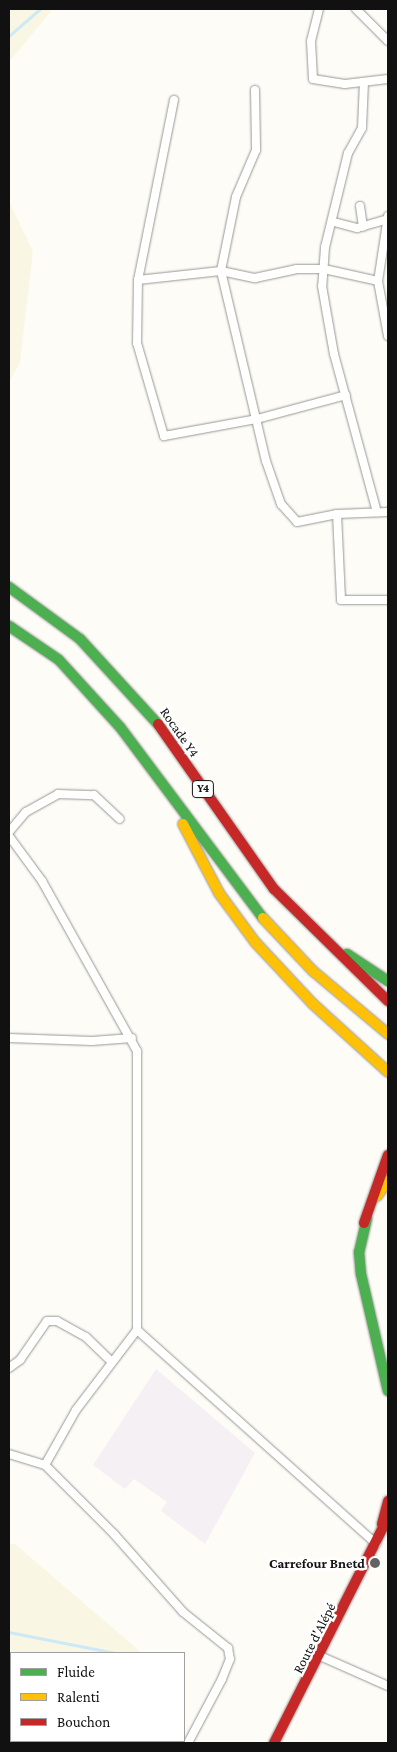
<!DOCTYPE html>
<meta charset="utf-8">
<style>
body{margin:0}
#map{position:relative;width:397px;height:1752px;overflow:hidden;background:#fdfcf7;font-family:"Crimson Pro",serif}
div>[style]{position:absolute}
.industrial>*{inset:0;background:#f5f0f3}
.farmland>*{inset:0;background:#f9f7e4}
.stream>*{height:2.5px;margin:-1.25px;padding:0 1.25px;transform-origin:1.25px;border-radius:1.25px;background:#cde8f7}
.roads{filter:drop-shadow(0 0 1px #979795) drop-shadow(0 0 1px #979795)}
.street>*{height:8px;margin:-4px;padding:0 4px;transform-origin:4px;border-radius:4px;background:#fffffe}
.fast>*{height:10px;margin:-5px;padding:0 5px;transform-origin:5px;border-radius:5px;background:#4caf50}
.slow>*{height:10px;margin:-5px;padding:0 5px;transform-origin:5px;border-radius:5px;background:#ffc107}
.jam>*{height:10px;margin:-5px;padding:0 5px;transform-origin:5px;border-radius:5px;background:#c62828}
.dots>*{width:14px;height:14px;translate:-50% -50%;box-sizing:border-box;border:2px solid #fff;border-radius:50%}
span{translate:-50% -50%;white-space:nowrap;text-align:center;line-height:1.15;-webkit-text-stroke:5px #fff;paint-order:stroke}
.shield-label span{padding:1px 4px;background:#fff;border:1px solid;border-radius:4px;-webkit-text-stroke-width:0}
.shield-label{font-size:12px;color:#111;font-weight:700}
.street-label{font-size:14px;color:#111}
.poi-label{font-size:14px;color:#111;font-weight:700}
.right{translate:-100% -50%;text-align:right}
.frame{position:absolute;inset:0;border:10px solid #111;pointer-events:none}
.legend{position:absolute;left:10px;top:1652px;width:175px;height:90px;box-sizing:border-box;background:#fff;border:1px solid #a0a0a0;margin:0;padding:6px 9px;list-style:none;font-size:15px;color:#111}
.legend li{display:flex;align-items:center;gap:10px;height:25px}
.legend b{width:25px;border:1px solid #a0a0a0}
</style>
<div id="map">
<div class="industrial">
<div style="clip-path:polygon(156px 1369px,255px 1453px,205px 1544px,161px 1511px,167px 1502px,134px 1479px,125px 1489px,93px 1465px)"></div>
</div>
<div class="farmland">
<div style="clip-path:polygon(9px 9px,53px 9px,9px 62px)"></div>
<div style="clip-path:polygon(9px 202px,33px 251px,20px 363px,9px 382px)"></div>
<div style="clip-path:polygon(9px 1544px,15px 1544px,142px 1653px,11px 1653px,11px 1727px)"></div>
</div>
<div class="stream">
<div style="left:9px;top:36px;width:41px;rotate:-41.1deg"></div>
<div style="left:9px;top:1632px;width:108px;rotate:11.2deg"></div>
</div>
<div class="roads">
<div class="street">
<div style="left:319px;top:9px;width:33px;rotate:104deg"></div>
<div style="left:311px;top:41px;width:38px;rotate:87deg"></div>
<div style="left:313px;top:79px;width:32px;rotate:9deg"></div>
<div style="left:345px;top:84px;width:43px;rotate:-6.6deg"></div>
<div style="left:356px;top:9px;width:45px;rotate:45deg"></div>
<div style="left:364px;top:82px;width:46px;rotate:92.5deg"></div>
<div style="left:362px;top:128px;width:29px;rotate:119deg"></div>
<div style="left:348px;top:153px;width:97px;rotate:103.7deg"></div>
<div style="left:325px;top:247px;width:39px;rotate:94deg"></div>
<div style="left:322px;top:286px;width:69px;rotate:80deg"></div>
<div style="left:334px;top:354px;width:164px;rotate:74.8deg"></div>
<div style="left:255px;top:90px;width:60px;rotate:89deg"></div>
<div style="left:256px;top:150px;width:51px;rotate:113.1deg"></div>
<div style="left:236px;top:197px;width:76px;rotate:101.5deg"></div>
<div style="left:221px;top:271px;width:195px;rotate:76.7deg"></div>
<div style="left:266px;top:461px;width:46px;rotate:70.8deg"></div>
<div style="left:281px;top:504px;width:24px;rotate:48deg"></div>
<div style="left:297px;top:522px;width:41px;rotate:-11.3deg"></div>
<div style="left:337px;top:514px;width:51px;rotate:-2.2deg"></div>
<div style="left:174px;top:100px;width:184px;rotate:101.3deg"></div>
<div style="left:138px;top:280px;width:63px;rotate:90.9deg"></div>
<div style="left:137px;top:343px;width:97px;rotate:73.8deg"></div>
<div style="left:164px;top:436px;width:95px;rotate:-10.4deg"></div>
<div style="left:257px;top:419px;width:92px;rotate:-15.1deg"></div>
<div style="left:360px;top:206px;width:21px;rotate:82deg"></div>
<div style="left:388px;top:216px;width:66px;rotate:98.7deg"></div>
<div style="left:378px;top:281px;width:56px;rotate:79.7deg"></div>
<div style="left:334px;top:222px;width:24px;rotate:15deg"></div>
<div style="left:357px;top:228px;width:32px;rotate:-16deg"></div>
<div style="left:138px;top:280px;width:83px;rotate:-6.2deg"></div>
<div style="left:221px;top:271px;width:35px;rotate:12deg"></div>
<div style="left:255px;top:278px;width:43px;rotate:-12.1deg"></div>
<div style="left:297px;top:269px;width:27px"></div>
<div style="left:324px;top:269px;width:55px;rotate:12.5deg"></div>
<div style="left:337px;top:514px;width:86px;rotate:87.3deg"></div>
<div style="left:341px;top:600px;width:47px"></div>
<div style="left:9px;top:832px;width:26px;rotate:-50deg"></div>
<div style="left:26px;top:812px;width:37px;rotate:-29deg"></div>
<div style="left:58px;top:794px;width:36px;rotate:2deg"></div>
<div style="left:94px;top:795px;width:35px;rotate:43deg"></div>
<div style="left:9px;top:836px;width:56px;rotate:53.7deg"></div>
<div style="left:42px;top:881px;width:195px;rotate:60.8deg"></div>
<div style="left:137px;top:1051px;width:279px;rotate:90deg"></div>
<div style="left:137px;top:1330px;width:321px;rotate:41.8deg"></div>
<div style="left:9px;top:1038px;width:83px;rotate:2.1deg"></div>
<div style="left:92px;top:1041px;width:40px;rotate:-4.3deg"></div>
<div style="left:9px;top:1368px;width:14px;rotate:-36deg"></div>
<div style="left:20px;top:1360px;width:47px;rotate:-55.3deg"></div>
<div style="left:47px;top:1321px;width:10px"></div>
<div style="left:57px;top:1321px;width:33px;rotate:29deg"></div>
<div style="left:86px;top:1337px;width:35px;rotate:44deg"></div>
<div style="left:9px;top:1454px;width:38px;rotate:17deg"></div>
<div style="left:45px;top:1465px;width:98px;rotate:45deg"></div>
<div style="left:114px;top:1534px;width:104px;rotate:48.5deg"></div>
<div style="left:183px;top:1612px;width:58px;rotate:38.7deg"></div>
<div style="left:228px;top:1648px;width:11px;rotate:80deg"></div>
<div style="left:230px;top:1659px;width:22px;rotate:112deg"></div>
<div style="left:222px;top:1679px;width:72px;rotate:118deg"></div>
<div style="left:45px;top:1465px;width:63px;rotate:-60.6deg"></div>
<div style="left:76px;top:1410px;width:101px;rotate:-52.7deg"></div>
<div style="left:320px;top:1656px;width:74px;rotate:23.8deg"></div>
</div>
<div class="fast">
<div style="left:9px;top:587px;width:88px;rotate:36.2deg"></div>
<div style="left:80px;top:639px;width:115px;rotate:47.5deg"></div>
<div style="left:9px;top:626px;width:60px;rotate:34.2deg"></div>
<div style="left:59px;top:660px;width:91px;rotate:47.7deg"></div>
<div style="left:120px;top:727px;width:239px;rotate:53.2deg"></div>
<div style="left:347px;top:954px;width:49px;rotate:33.4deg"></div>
<div style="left:367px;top:1218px;width:35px;rotate:103deg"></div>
<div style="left:359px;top:1252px;width:22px;rotate:85deg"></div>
<div style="left:361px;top:1274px;width:120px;rotate:77deg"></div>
</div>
<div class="slow">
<div style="left:183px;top:824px;width:78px;rotate:62.4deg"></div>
<div style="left:219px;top:893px;width:61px;rotate:53.7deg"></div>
<div style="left:255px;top:942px;width:85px;rotate:46.9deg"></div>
<div style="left:313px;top:1004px;width:101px;rotate:42.2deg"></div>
<div style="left:263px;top:918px;width:73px;rotate:46.7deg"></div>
<div style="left:313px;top:971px;width:98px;rotate:40deg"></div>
<div style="left:377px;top:1196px;width:19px;rotate:-54deg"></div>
</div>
<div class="jam">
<div style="left:158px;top:724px;width:202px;rotate:54.9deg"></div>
<div style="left:274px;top:889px;width:160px;rotate:44.5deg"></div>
<div style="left:364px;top:1223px;width:72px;rotate:-70.6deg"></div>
<div style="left:382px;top:1524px;width:24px;rotate:-75deg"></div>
<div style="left:274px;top:1743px;width:253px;rotate:-63.2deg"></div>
</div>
</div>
<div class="dots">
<div style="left:375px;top:1563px;background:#646362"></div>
</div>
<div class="shield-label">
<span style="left:203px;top:789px">Y4</span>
</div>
<div class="street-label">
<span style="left:180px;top:732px;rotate:55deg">Rocade Y4</span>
<span style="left:314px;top:1638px;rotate:-63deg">Route d'Alépé</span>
</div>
<div class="poi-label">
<span class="right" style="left:365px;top:1563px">Carrefour Bnetd</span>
</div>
<div class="frame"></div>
<ul class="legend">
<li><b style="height:6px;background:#4caf50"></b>Fluide</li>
<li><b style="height:6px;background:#ffc107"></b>Ralenti</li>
<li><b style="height:6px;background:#c62828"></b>Bouchon</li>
</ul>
</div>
